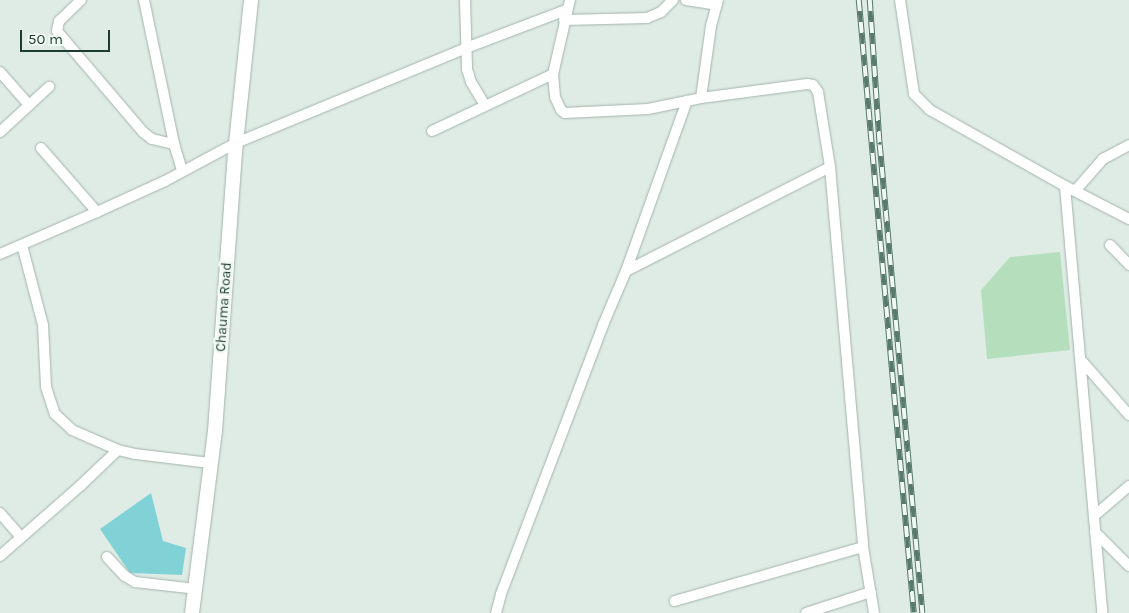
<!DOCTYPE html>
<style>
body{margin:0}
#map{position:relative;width:1129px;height:613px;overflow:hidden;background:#dfece5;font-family:Karla,sans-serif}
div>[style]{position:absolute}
.green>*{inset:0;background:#b5dfbc}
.water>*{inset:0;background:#81d2d7}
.roads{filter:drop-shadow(0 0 1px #a1b4ac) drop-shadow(0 0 1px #a1b4ac)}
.street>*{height:10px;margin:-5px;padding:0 5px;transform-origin:5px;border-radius:5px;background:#fff}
.secondary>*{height:14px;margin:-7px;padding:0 7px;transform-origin:7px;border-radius:7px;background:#fff}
.rail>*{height:5.5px;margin-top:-2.75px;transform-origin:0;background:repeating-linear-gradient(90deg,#f0f8f3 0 11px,#58796d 0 22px);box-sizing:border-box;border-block:1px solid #58796d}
span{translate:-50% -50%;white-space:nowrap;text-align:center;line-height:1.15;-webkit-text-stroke:5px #f0f8f3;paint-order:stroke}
.street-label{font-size:14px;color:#1e3d32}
.scale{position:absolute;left:20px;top:30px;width:90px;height:22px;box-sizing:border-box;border:2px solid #1e3d32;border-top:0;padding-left:6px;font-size:15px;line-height:18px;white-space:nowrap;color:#1e3d32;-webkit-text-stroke:4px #f0f8f3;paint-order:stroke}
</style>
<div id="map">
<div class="green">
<div style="clip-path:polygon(1060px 252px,1070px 350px,987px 359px,981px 290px,1010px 257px)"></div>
</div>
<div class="water">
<div style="clip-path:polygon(151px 493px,163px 541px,186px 548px,182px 575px,130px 573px,100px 529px)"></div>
</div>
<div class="roads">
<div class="street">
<div style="left:81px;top:0;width:30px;rotate:136deg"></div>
<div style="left:59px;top:21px;width:10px;rotate:101deg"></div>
<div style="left:57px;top:31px;width:133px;rotate:49.6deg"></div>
<div style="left:143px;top:132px;width:11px;rotate:38deg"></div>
<div style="left:152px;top:139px;width:23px;rotate:13deg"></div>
<div style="left:144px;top:0;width:147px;rotate:78.2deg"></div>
<div style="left:174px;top:144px;width:28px;rotate:73deg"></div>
<div style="left:465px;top:0;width:69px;rotate:88.3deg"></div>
<div style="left:467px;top:69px;width:14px;rotate:73deg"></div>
<div style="left:471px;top:82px;width:27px;rotate:59deg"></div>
<div style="left:570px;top:0;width:76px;rotate:102.9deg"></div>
<div style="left:553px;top:74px;width:23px;rotate:85deg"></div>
<div style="left:555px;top:97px;width:14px;rotate:65deg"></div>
<div style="left:561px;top:110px;width:5px;rotate:37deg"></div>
<div style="left:565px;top:113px;width:83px;rotate:-2.8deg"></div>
<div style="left:648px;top:109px;width:54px;rotate:-11.7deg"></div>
<div style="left:701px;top:98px;width:107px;rotate:-7.5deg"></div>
<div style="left:807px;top:84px;width:6px;rotate:9deg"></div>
<div style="left:813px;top:85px;width:9px;rotate:54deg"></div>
<div style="left:818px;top:92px;width:76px;rotate:80.9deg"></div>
<div style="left:830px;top:167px;width:381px;rotate:85deg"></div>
<div style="left:863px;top:547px;width:196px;rotate:164deg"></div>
<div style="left:686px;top:0;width:31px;rotate:9deg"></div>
<div style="left:900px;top:0;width:95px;rotate:81.5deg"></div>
<div style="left:914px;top:94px;width:23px;rotate:45deg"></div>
<div style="left:930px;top:110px;width:155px;rotate:29.4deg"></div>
<div style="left:1065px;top:186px;width:72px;rotate:27.3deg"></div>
<div style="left:564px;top:20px;width:83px;rotate:-1.4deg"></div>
<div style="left:647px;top:18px;width:15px;rotate:-23deg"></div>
<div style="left:661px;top:12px;width:17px;rotate:-45deg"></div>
<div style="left:0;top:72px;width:44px;rotate:48.7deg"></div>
<div style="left:701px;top:98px;width:73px;rotate:-82.1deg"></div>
<div style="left:711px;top:26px;width:27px;rotate:-75deg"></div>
<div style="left:432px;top:131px;width:134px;rotate:-25.2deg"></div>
<div style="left:0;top:132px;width:67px;rotate:-42.6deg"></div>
<div style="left:41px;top:148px;width:85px;rotate:48.8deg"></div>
<div style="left:1065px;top:186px;width:429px;rotate:85deg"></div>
<div style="left:1075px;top:191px;width:43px;rotate:-48.8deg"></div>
<div style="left:1103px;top:159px;width:30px;rotate:-28deg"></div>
<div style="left:22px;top:245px;width:83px;rotate:75.3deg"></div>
<div style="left:43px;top:325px;width:62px;rotate:87.2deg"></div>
<div style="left:46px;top:387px;width:28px;rotate:72deg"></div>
<div style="left:55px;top:414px;width:23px;rotate:43deg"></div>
<div style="left:72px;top:430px;width:50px;rotate:23.5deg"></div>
<div style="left:118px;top:450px;width:17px;rotate:13deg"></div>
<div style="left:135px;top:454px;width:77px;rotate:6.8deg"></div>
<div style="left:1110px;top:245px;width:28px;rotate:46deg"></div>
<div style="left:0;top:254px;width:106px;rotate:-23.4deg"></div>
<div style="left:97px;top:212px;width:75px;rotate:-24.5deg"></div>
<div style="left:165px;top:181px;width:81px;rotate:-28.2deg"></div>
<div style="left:236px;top:143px;width:249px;rotate:-22.4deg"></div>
<div style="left:466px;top:48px;width:107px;rotate:-20.8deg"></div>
<div style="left:626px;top:271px;width:229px;rotate:-27deg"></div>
<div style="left:1081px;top:360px;width:73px;rotate:48.9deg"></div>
<div style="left:0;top:513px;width:32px;rotate:49deg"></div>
<div style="left:1094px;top:516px;width:46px;rotate:-40.6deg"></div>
<div style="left:1095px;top:532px;width:48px;rotate:45deg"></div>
<div style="left:863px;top:547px;width:67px;rotate:80.5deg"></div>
<div style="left:0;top:556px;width:106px;rotate:-41.2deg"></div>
<div style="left:80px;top:486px;width:52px;rotate:-43.5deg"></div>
<div style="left:107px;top:557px;width:26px;rotate:47deg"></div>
<div style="left:125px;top:576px;width:12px;rotate:31deg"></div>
<div style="left:135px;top:582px;width:61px;rotate:6.5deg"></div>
<div style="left:496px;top:613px;width:20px;rotate:-75deg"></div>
<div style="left:501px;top:594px;width:288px;rotate:-69.2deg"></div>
<div style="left:603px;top:325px;width:59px;rotate:-66.9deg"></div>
<div style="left:626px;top:271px;width:181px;rotate:-70.3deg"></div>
<div style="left:806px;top:613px;width:68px;rotate:-17.9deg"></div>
</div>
<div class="secondary">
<div style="left:192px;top:613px;width:183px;rotate:-82.8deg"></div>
<div style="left:215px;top:431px;width:279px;rotate:-85.9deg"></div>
<div style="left:235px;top:153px;width:154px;rotate:-84deg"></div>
</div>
</div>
<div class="rail">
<div style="left:859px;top:0;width:615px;rotate:84.87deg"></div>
<div style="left:870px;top:0;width:145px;rotate:86.1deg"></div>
<div style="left:880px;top:145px;width:470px;rotate:84.8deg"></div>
</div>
<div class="street-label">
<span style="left:224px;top:307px;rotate:-86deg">Chauma Road</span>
</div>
<div class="scale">50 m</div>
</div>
